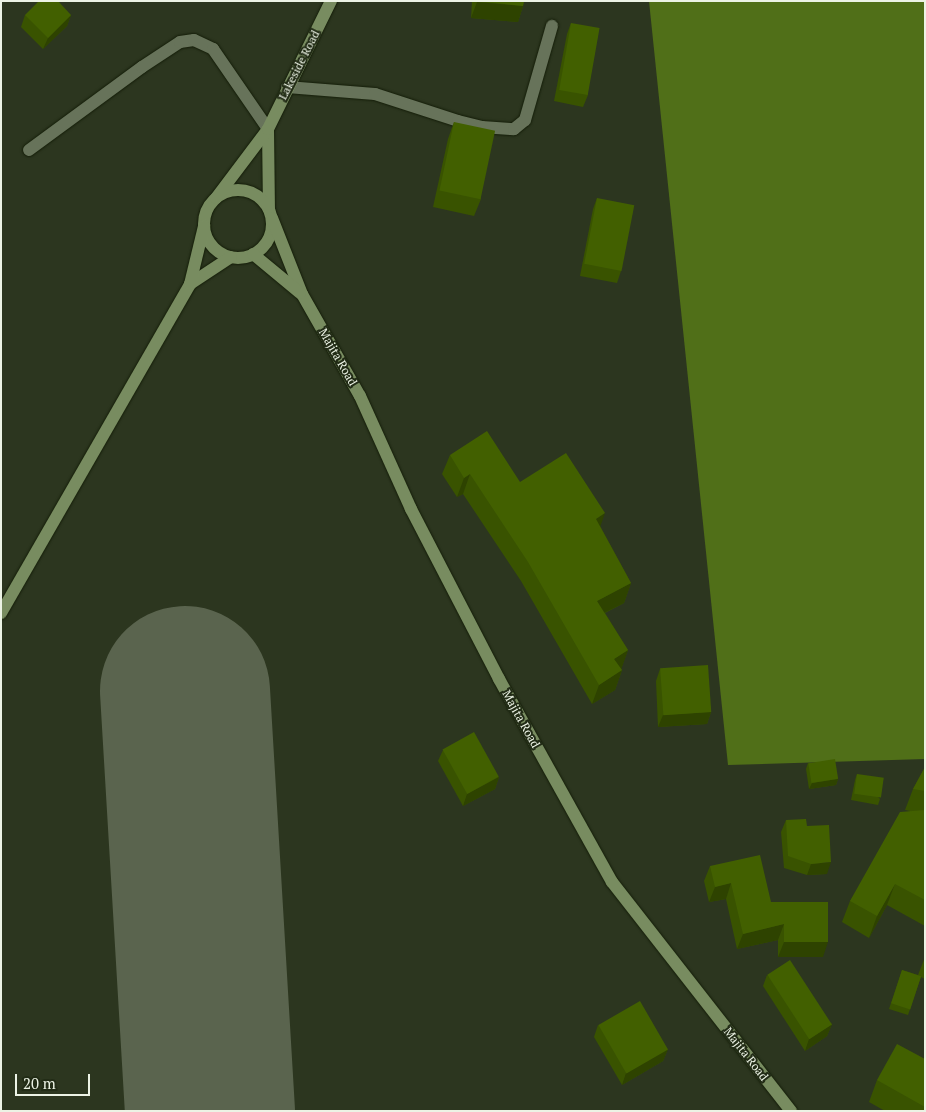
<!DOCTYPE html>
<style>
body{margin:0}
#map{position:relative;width:926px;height:1112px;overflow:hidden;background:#2c361f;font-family:"PT Serif",serif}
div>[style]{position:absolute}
.forest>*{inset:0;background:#506f18}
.runway>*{height:170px;margin:-85px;padding:0 85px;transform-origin:85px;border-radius:85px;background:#5a644e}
.roads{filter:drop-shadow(0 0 1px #141d08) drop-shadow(0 0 1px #141d08)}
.street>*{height:12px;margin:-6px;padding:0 6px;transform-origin:6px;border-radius:6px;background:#67735a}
.secondary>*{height:12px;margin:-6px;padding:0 6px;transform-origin:6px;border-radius:6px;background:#788c60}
.secondary>.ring{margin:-6px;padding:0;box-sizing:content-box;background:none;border:12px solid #788c60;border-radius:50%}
.wall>*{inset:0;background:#395300}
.shaded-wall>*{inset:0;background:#2e4300}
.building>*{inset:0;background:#426000;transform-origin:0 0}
span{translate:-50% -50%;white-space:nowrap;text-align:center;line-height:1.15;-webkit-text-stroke:4px #222c16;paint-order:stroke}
.street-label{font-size:12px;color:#ecf3e5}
.frame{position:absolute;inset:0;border:2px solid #ecf3e5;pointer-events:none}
.scale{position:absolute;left:15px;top:1074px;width:75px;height:22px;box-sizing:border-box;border:2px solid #ecf3e5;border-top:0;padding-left:6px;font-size:15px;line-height:18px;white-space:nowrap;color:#ecf3e5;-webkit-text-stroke:4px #222c16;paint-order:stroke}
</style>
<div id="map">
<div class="forest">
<div style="clip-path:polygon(649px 1px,925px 1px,925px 759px,728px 765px)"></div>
</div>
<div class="runway">
<div style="left:185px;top:691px;width:421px;rotate:86.6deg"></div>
</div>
<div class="roads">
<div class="street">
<div style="left:287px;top:87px;width:88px;rotate:4.5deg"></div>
<div style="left:375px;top:94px;width:87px;rotate:18deg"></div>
<div style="left:458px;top:121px;width:25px;rotate:14deg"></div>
<div style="left:482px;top:127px;width:32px;rotate:4deg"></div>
<div style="left:514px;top:129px;width:14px;rotate:-39deg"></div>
<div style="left:525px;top:120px;width:98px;rotate:-74deg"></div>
<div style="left:29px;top:150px;width:140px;rotate:-36.3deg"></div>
<div style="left:142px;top:67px;width:45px;rotate:-33.3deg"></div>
<div style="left:180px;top:42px;width:14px;rotate:-8deg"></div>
<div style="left:194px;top:40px;width:21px;rotate:25deg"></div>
<div style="left:213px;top:49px;width:97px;rotate:55.5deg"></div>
</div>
<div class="secondary">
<div style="left:268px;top:129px;width:80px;rotate:89.3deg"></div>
<div class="ring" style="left:204px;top:190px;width:56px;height:56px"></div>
<div style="left:216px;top:198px;width:86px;rotate:-53deg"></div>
<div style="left:268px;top:129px;width:143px;rotate:-63.8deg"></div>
<div style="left:272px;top:218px;width:82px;rotate:68.5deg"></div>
<div style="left:302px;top:294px;width:117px;rotate:60.4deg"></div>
<div style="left:360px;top:396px;width:124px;rotate:65.7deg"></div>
<div style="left:411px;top:509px;width:191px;rotate:62.6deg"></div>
<div style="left:499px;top:679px;width:232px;rotate:60.9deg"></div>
<div style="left:612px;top:882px;width:291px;rotate:52deg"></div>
<div style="left:253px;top:254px;width:61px;rotate:39.7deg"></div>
<div style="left:190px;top:284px;width:49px;rotate:-33.4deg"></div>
<div style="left:1px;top:613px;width:379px;rotate:-60.1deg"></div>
<div style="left:190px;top:284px;width:60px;rotate:-76.4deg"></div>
</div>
</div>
<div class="wall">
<div style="clip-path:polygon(472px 1px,524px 1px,523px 6px,518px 22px,471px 18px)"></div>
<div style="clip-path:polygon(25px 15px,71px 15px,67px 26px,43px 49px,21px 27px)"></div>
<div style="clip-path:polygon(571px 23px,588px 95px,583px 107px,554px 101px,567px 34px)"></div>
<div style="clip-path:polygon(454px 122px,481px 199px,474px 216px,433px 207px,448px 139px)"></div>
<div style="clip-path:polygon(597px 198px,621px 271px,617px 283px,580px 276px,593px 209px)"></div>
<div style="clip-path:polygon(450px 455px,520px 482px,600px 526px,631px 583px,624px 603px,605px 613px,628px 650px,621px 669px,622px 670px,615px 690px,592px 704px,521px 581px,463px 494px,457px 497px,442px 474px)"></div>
<div style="clip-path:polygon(660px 669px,711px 712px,707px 724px,658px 727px,656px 681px)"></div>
<div style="clip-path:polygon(443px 750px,499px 777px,495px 789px,463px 806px,438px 761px)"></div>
<div style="clip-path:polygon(808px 763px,838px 779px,836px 785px,809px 789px,806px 769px)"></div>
<div style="clip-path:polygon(925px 767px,925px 926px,887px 905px,869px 938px,842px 922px,850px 901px,910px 811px,905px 810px,913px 789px)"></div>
<div style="clip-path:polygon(857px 774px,880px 799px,878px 805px,851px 800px,855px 780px)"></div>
<div style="clip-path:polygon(786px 820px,807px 826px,827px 874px,807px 875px,784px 868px,781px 832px)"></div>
<div style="clip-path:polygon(710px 866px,771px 902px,823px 957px,778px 957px,778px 940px,737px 949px,726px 899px,709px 902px,704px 881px)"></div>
<div style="clip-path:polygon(925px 957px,925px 979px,921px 977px,908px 1015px,889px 1009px,902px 970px,918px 975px)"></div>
<div style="clip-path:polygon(767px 975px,832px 1024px,827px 1036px,805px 1051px,763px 986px)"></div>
<div style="clip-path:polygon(598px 1025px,668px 1049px,663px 1061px,622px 1085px,594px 1037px)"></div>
<div style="clip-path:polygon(925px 1059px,925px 1111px,885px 1111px,869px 1102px,877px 1080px)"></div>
</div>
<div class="shaded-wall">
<div style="clip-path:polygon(477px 2px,523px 6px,518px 22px,471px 18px)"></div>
<div style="clip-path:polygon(71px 15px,67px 26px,43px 49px,48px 38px)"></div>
<div style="clip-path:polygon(470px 474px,463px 494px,457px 497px,464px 478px)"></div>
<div style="clip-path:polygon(605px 513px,598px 533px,596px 519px)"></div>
<div style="clip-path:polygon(631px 583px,624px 603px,590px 620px,597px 601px)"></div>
<div style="clip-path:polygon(628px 650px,621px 670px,614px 659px)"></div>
<div style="clip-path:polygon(622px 670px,615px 690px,592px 704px,599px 685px)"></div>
<div style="clip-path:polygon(711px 712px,707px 724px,658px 727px,663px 715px)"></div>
<div style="clip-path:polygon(499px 777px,495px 789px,463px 806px,467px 794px)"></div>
<div style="clip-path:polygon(838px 779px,836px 785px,809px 789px,812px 783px)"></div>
<div style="clip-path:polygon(831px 862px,827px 874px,807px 875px,811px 864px)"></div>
<div style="clip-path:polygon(731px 883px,726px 899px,709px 902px,715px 887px)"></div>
<div style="clip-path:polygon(895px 884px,887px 905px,869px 938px,877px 916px)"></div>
<div style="clip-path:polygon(784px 924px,778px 940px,737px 949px,743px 934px)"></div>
<div style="clip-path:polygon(784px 942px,828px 942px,823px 957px,778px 957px)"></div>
<div style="clip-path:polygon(832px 1024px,827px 1036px,805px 1051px,809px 1039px)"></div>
<div style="clip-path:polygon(668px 1049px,663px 1061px,622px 1085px,626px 1073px)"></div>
</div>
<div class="building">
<div style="clip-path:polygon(39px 1px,58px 1px,71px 15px,48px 38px,25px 15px)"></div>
<div style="clip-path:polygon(477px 1px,524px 1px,523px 6px)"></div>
<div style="left:571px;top:23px;width:29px;height:68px;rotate:10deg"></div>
<div style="left:454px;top:122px;width:42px;height:70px;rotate:12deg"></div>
<div style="left:597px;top:198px;width:38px;height:67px;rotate:11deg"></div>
<div style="clip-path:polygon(487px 431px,520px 482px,566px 453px,605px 513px,596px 519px,631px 583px,597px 601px,628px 650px,614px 659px,622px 670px,599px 685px,528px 562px,470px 474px,464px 478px,450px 455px)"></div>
<div style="left:708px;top:665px;width:47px;height:48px;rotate:86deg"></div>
<div style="left:474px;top:732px;width:51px;height:36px;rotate:61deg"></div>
<div style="left:835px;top:759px;width:20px;height:27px;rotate:81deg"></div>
<div style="clip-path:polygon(925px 767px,925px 791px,913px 789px)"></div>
<div style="left:857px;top:774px;width:27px;height:20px;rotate:8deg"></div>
<div style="clip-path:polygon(925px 810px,925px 900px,895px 884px,877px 916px,850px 901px,900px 812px)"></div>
<div style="clip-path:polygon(806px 819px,807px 826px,829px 825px,831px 862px,811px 864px,788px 856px,786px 820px)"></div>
<div style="clip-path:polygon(760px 855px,771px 902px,828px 902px,828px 942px,784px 942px,784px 924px,743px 934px,731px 883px,715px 887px,710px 866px)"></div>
<div style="left:790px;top:960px;width:77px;height:27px;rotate:57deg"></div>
<div style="left:902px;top:970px;width:20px;height:35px;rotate:18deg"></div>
<div style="left:640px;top:1001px;width:56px;height:48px;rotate:60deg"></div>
<div style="clip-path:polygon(897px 1044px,925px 1059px,925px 1107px,877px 1080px)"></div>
</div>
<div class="street-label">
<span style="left:299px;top:65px;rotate:-63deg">Lakeside Road</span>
<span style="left:338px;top:357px;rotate:60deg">Majita Road</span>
<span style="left:521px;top:719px;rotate:61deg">Majita Road</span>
<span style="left:746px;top:1054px;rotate:52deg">Majita Road</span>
</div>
<div class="frame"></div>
<div class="scale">20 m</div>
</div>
